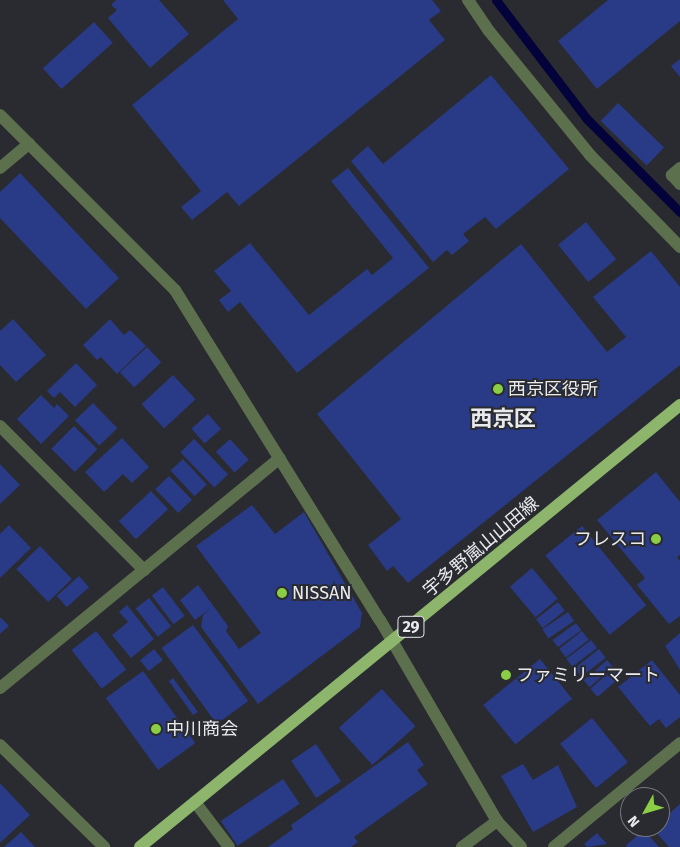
<!DOCTYPE html>
<meta charset="utf-8">
<style>
body{margin:0}
#map{position:relative;width:680px;height:847px;overflow:hidden;background:#292b30;font-family:"Fira Sans","Noto Sans JP",sans-serif}
div>[style]{position:absolute}
.stream>*{height:9px;margin:-4.5px;padding:0 4.5px;transform-origin:4.5px;border-radius:4.5px;background:#04023a}
.building>*{inset:0;background:#293a86;transform-origin:0 0}
.street>*{height:12px;margin:-6px;padding:0 6px;transform-origin:6px;border-radius:6px;background:#5d704d}
.primary>*{height:12px;margin:-6px;padding:0 6px;transform-origin:6px;border-radius:6px;background:#8db56c}
.dots>*{width:14px;height:14px;translate:-50% -50%;box-sizing:border-box;border:2px solid #292b30;border-radius:50%}
span{translate:-50% -50%;white-space:nowrap;text-align:center;line-height:1.15;-webkit-text-stroke:4px #292b30;paint-order:stroke}
.shield-label span{padding:1px 4px;background:#292b30;border:1px solid;border-radius:4px;-webkit-text-stroke-width:0}
.shield-label{font-size:16px;color:#e8eaed;font-weight:700}
.poi-label{font-size:18px;color:#e8eaed}
.left{translate:0 -50%;text-align:left}
.right{translate:-100% -50%;text-align:right}
.street-label{font-size:18px;color:#e8eaed}
.district-label{font-size:22px;color:#e8eaed;font-weight:700}
.north{position:absolute;left:620px;top:787px;width:50px;height:50px;box-sizing:border-box;background:#292b30;border:1px solid #75777c;border-radius:50%;rotate:231deg;font-size:14px;font-weight:700;line-height:20px;text-align:center;color:#e8eaed}
.north::after{content:'';display:block;margin:auto;width:18px;height:22px;background:#8bce46;clip-path:polygon(50% 0,100% 100%,50% 72%,0 100%)}
</style>
<div id="map">
<div class="stream">
<div style="left:496px;top:0;width:150px;rotate:52.6deg"></div>
<div style="left:587px;top:119px;width:132px;rotate:45deg"></div>
</div>
<div class="building">
<div style="clip-path:polygon(116px 0,159px 0,189px 34px,150px 68px,108px 18px,117px 10px,111px 5px)"></div>
<div style="clip-path:polygon(223px 0,432px 0,441px 11px,429px 20px,445px 40px,239px 206px,227px 192px,192px 220px,181px 207px,201px 191px,132px 105px,238px 19px)"></div>
<div style="clip-path:polygon(608px 0,680px 0,680px 21px,597px 89px,558px 41px)"></div>
<div style="left:94px;top:22px;width:28px;height:69px;rotate:48deg"></div>
<div style="clip-path:polygon(680px 59px,680px 77px,671px 66px)"></div>
<div style="clip-path:polygon(491px 75px,569px 169px,496px 229px,485px 217px,463px 234px,469px 241px,452px 255px,447px 250px,433px 262px,351px 161px,368px 146px,383px 164px)"></div>
<div style="left:618px;top:103px;width:64px;height:25px;rotate:44deg"></div>
<div style="clip-path:polygon(348px 168px,429px 268px,297px 373px,240px 302px,228px 312px,219px 300px,231px 291px,214px 271px,250px 243px,309px 315px,367px 269px,372px 275px,393px 258px,331px 181px)"></div>
<div style="clip-path:polygon(20px 173px,119px 278px,86px 309px,0 218px,0 192px)"></div>
<div style="left:586px;top:222px;width:48px;height:36px;rotate:51deg"></div>
<div style="clip-path:polygon(521px 244px,607px 352px,626px 337px,593px 297px,651px 251px,680px 287px,680px 365px,408px 583px,393px 566px,387px 571px,368px 545px,401px 519px,317px 414px)"></div>
<div style="clip-path:polygon(13px 319px,46px 355px,16px 382px,0 365px,0 331px)"></div>
<div style="clip-path:polygon(110px 319px,124px 335px,130px 330px,146px 346px,117px 374px,101px 357px,97px 360px,83px 345px)"></div>
<div style="left:147px;top:347px;width:21px;height:37px;rotate:47deg"></div>
<div style="clip-path:polygon(76px 363px,97px 385px,75px 407px,60px 392px,54px 398px,47px 391px)"></div>
<div style="left:173px;top:375px;width:33px;height:43px;rotate:47deg"></div>
<div style="clip-path:polygon(41px 395px,54px 408px,57px 404px,69px 416px,41px 444px,17px 419px)"></div>
<div style="left:93px;top:403px;width:35px;height:25px;rotate:46deg"></div>
<div style="left:208px;top:414px;width:20px;height:22px;rotate:49deg"></div>
<div style="left:74px;top:426px;width:33px;height:32px;rotate:45deg"></div>
<div style="clip-path:polygon(122px 438px,149px 467px,132px 483px,123px 474px,104px 492px,85px 472px)"></div>
<div style="left:194px;top:439px;width:49px;height:19px;rotate:46deg"></div>
<div style="left:230px;top:439px;width:28px;height:19px;rotate:48deg"></div>
<div style="left:183px;top:459px;width:35px;height:17px;rotate:47deg"></div>
<div style="clip-path:polygon(0 464px,20px 485px,0 504px)"></div>
<div style="clip-path:polygon(656px 472px,680px 502px,680px 555px,677px 557px,680px 561px,680px 616px,669px 624px,637px 585px,645px 578px,597px 520px)"></div>
<div style="left:169px;top:476px;width:33px;height:19px;rotate:46deg"></div>
<div style="left:151px;top:491px;width:25px;height:44px;rotate:47deg"></div>
<div style="clip-path:polygon(252px 505px,275px 534px,304px 512px,362px 613px,360px 627px,258px 704px,201px 627px,203px 615px,211px 608px,195px 620px,180px 600px,198px 585px,228px 626px,226px 631px,239px 649px,261px 633px,196px 546px)"></div>
<div style="clip-path:polygon(9px 525px,31px 548px,0 578px,0 534px)"></div>
<div style="left:582px;top:526px;width:102px;height:47px;rotate:51deg"></div>
<div style="left:40px;top:546px;width:46px;height:33px;rotate:46deg"></div>
<div style="left:532px;top:568px;width:40px;height:29px;rotate:50deg"></div>
<div style="left:79px;top:576px;width:15px;height:30px;rotate:48deg"></div>
<div style="left:163px;top:587px;width:36px;height:14px;rotate:53deg"></div>
<div style="left:149px;top:598px;width:36px;height:17px;rotate:52deg"></div>
<div style="left:558px;top:602px;width:11px;height:28px;rotate:52deg"></div>
<div style="clip-path:polygon(127px 605px,154px 639px,131px 658px,112px 635px,128px 622px,119px 612px)"></div>
<div style="left:568px;top:612px;width:11px;height:31px;rotate:56deg"></div>
<div style="clip-path:polygon(0 617px,9px 626px,0 634px)"></div>
<div style="left:576px;top:623px;width:9px;height:29px;rotate:54deg"></div>
<div style="left:193px;top:625px;width:94px;height:39px;rotate:54deg"></div>
<div style="left:96px;top:631px;width:49px;height:31px;rotate:52deg"></div>
<div style="left:582px;top:631px;width:11px;height:29px;rotate:52deg"></div>
<div style="clip-path:polygon(680px 633px,680px 670px,665px 646px)"></div>
<div style="left:591px;top:640px;width:10px;height:31px;rotate:53deg"></div>
<div style="left:154px;top:649px;width:14px;height:18px;rotate:51deg"></div>
<div style="left:599px;top:649px;width:11px;height:31px;rotate:52deg"></div>
<div style="left:540px;top:659px;width:51px;height:73px;rotate:51deg"></div>
<div style="left:607px;top:660px;width:9px;height:31px;rotate:49deg"></div>
<div style="clip-path:polygon(652px 660px,680px 695px,680px 717px,666px 728px,659px 719px,650px 726px,618px 687px)"></div>
<div style="left:613px;top:669px;width:11px;height:30px;rotate:49deg"></div>
<div style="left:143px;top:671px;width:89px;height:46px;rotate:54deg"></div>
<div style="clip-path:polygon(173px 678px,198px 712px,193px 715px,169px 681px)"></div>
<div style="left:382px;top:689px;width:50px;height:58px;rotate:48deg"></div>
<div style="left:592px;top:718px;width:57px;height:41px;rotate:51deg"></div>
<div style="clip-path:polygon(408px 742px,424px 765px,417px 770px,428px 784px,354px 837px,358px 842px,351px 847px,268px 847px,293px 829px,291px 825px)"></div>
<div style="left:316px;top:744px;width:45px;height:30px;rotate:56deg"></div>
<div style="clip-path:polygon(523px 764px,533px 780px,558px 765px,577px 807px,533px 832px,501px 776px)"></div>
<div style="left:283px;top:779px;width:30px;height:75px;rotate:56deg"></div>
<div style="clip-path:polygon(0 783px,30px 815px,0 843px)"></div>
<div style="clip-path:polygon(680px 804px,680px 847px,669px 847px,653px 829px,660px 827px,660px 822px)"></div>
<div style="clip-path:polygon(644px 830px,659px 847px,627px 847px,626px 845px)"></div>
<div style="clip-path:polygon(21px 832px,35px 847px,4px 847px)"></div>
<div style="clip-path:polygon(597px 833px,607px 844px,587px 847px,584px 844px)"></div>
</div>
<div class="street">
<div style="left:468px;top:0;width:37px;rotate:56deg"></div>
<div style="left:489px;top:31px;width:160px;rotate:50.8deg"></div>
<div style="left:590px;top:155px;width:129px;rotate:45.6deg"></div>
<div style="left:0;top:115px;width:247px;rotate:45deg"></div>
<div style="left:175px;top:290px;width:388px;rotate:58.2deg"></div>
<div style="left:380px;top:620px;width:233px;rotate:59.8deg"></div>
<div style="left:497px;top:821px;width:35px;rotate:47deg"></div>
<div style="left:0;top:168px;width:38px;rotate:-40deg"></div>
<div style="left:680px;top:168px;width:11px;rotate:139deg"></div>
<div style="left:672px;top:175px;width:12px;rotate:48deg"></div>
<div style="left:0;top:426px;width:204px;rotate:45deg"></div>
<div style="left:0;top:688px;width:362px;rotate:-39.4deg"></div>
<div style="left:0;top:745px;width:146px;rotate:44.4deg"></div>
<div style="left:195px;top:802px;width:56px;rotate:52.9deg"></div>
<div style="left:462px;top:847px;width:44px;rotate:-36.6deg"></div>
<div style="left:554px;top:847px;width:163px;rotate:-39.5deg"></div>
</div>
<div class="primary">
<div style="left:140px;top:847px;width:698px;rotate:-39.3deg"></div>
</div>
<div class="dots">
<div style="left:498px;top:389px;background:#8bce46"></div>
<div style="left:656px;top:539px;background:#8bce46"></div>
<div style="left:282px;top:593px;background:#8bce46"></div>
<div style="left:506px;top:675px;background:#8bce46"></div>
<div style="left:156px;top:729px;background:#8bce46"></div>
</div>
<div class="shield-label">
<span style="left:411px;top:627px">29</span>
</div>
<div class="poi-label">
<span class="left" style="left:508px;top:389px">西京区役所</span>
<span class="right" style="left:646px;top:539px">フレスコ</span>
<span class="left" style="left:292px;top:593px">NISSAN</span>
<span class="left" style="left:516px;top:675px">ファミリーマート</span>
<span class="left" style="left:166px;top:729px">中川商会</span>
</div>
<div class="street-label">
<span style="left:481px;top:547px;rotate:-40deg">宇多野嵐山山田線</span>
</div>
<div class="district-label">
<span style="left:503px;top:419px">西京区</span>
</div>
<div class="north">N</div>
</div>
